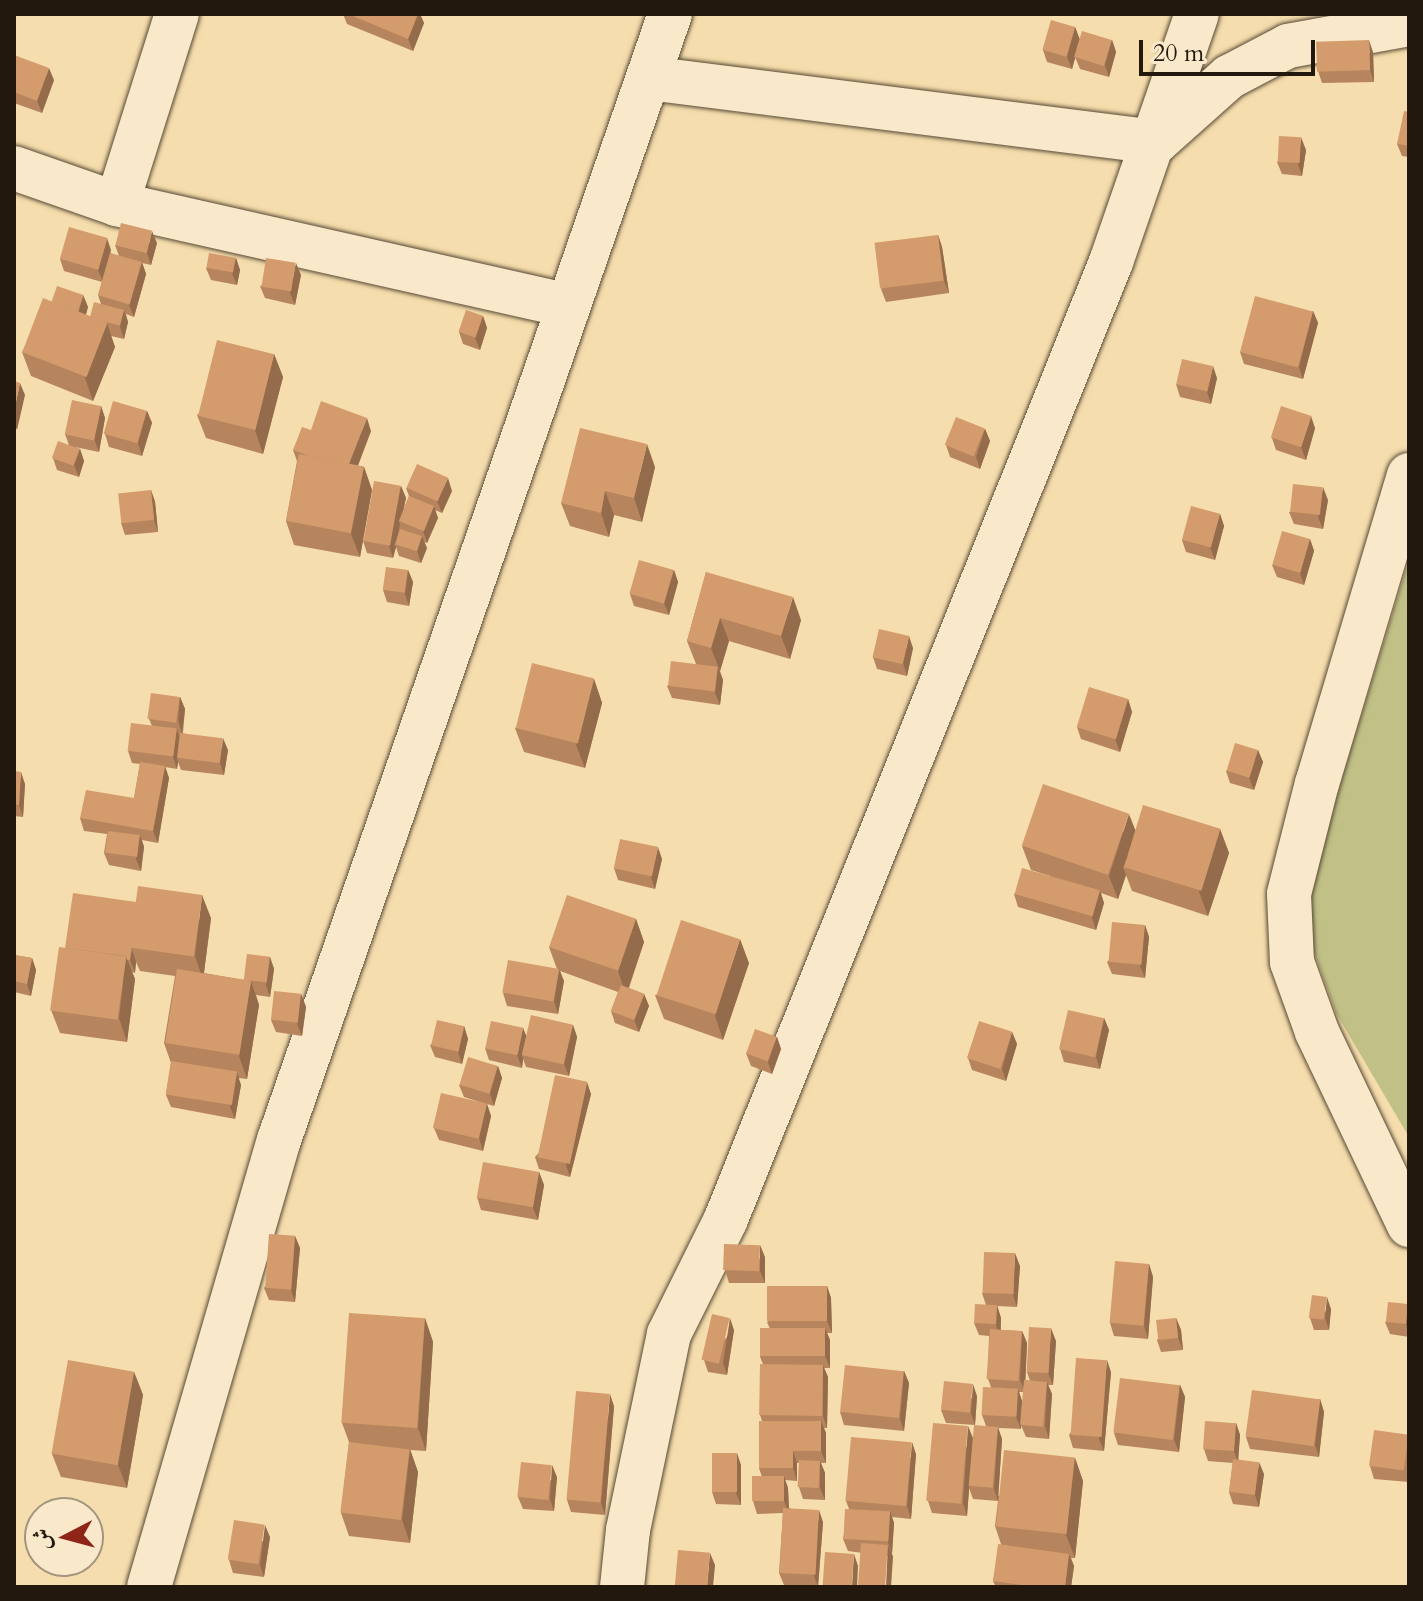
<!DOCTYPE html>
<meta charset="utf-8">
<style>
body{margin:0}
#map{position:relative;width:1423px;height:1601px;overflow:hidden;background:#f6ddad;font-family:Cardo,Amiri,serif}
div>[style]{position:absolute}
.green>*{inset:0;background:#c1c086}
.roads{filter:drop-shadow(0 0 2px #574935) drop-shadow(0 0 2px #574935)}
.minor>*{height:44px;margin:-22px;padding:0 22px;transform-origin:22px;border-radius:22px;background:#f9e9ca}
.wall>*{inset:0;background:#b6855e}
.shaded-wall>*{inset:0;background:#946c4c}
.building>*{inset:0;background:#d49b6d;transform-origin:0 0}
span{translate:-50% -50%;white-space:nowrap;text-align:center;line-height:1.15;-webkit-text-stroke:8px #f9e9ca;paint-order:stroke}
.frame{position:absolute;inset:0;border:16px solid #22180d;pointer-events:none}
.north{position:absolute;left:24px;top:1497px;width:80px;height:80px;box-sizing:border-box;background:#f9e9ca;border:2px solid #a3957e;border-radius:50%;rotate:264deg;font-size:22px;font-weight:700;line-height:32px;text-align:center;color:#22180d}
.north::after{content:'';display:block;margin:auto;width:28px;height:36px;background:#8f2418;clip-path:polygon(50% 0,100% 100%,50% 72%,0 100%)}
.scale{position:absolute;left:1139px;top:40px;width:176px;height:36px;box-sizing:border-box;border:4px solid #22180d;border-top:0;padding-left:10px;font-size:24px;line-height:28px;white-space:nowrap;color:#22180d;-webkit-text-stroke:6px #f9e9ca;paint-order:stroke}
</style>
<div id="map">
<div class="green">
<div style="clip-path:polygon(1409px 560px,1409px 1137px,1336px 1013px,1308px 935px,1308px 889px)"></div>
</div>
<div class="roads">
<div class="minor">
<div style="left:648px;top:78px;width:512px;rotate:7.18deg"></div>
<div style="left:1156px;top:142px;width:98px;rotate:-41.7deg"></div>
<div style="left:1229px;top:77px;width:67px;rotate:-27.7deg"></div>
<div style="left:1288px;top:46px;width:123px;rotate:-10.3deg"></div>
<div style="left:14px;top:168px;width:109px;rotate:19.3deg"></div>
<div style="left:117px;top:204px;width:462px;rotate:12.7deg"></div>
<div style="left:117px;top:204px;width:199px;rotate:-72.5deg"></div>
<div style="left:1409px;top:475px;width:321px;rotate:106.6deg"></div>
<div style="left:1317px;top:783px;width:114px;rotate:104.2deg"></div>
<div style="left:1289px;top:894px;width:68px;rotate:87.5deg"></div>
<div style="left:1292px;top:962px;width:74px;rotate:70.3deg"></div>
<div style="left:1317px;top:1032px;width:214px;rotate:64.5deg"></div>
<div style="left:149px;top:1587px;width:466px;rotate:-73.8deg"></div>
<div style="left:279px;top:1140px;width:1192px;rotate:-70.85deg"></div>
<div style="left:622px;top:1587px;width:57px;rotate:-84deg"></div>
<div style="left:628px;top:1530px;width:200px;rotate:-78.2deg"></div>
<div style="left:669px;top:1334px;width:128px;rotate:-63.6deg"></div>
<div style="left:726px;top:1219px;width:1032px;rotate:-68.09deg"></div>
<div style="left:1111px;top:262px;width:262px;rotate:-70.9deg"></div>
</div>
</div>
<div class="wall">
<div style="clip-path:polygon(343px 14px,420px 14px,424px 23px,413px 51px,347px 24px)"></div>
<div style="clip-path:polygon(1075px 27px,1080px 40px,1072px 69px,1047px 62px,1043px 50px)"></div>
<div style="clip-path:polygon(1112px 40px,1116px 52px,1109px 77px,1080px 69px,1075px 57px)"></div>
<div style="clip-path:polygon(1373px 52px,1374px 82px,1322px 83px,1318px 71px)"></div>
<div style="clip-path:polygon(14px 55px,54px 80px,42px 113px,14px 103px)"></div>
<div style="clip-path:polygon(1409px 112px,1409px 157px,1402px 156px,1397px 144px)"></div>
<div style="clip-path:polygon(1306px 150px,1302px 176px,1282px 174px,1277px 162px)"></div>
<div style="clip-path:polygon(938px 235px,942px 247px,949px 293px,886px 302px,881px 289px)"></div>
<div style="clip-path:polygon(157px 243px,151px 265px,142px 263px,146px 274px,134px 317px,126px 314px,128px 322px,124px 339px,111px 336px,115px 347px,93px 401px,31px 376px,22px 352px,52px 302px,83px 295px,88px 307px,86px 315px,90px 317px,101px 304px,98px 295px,102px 282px,64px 271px,60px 259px,111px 250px,110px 253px,119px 256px,115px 245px)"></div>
<div style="clip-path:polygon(236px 258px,240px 270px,237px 285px,211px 280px,206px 268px)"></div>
<div style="clip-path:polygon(301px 275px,295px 305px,265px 298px,260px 286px)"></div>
<div style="clip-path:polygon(1313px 311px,1318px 323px,1303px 379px,1244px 364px,1240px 352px)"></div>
<div style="clip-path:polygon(483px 316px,487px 328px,480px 350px,463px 344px,459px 332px)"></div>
<div style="clip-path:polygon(274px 354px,283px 377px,263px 454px,206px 438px,197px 415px)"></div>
<div style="clip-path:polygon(1217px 378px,1211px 404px,1180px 397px,1176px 384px)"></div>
<div style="clip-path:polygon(101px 406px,105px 418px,99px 452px,75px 447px,80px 449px,84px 461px,79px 477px,57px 470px,53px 458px,69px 445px,65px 434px)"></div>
<div style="clip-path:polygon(147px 411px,152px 423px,142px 456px,109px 447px,105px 434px)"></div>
<div style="clip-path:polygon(1315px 428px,1306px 460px,1276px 450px,1272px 438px)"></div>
<div style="clip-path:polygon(985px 429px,990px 441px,980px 469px,950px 457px,946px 445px)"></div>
<div style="clip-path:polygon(311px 430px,371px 431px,358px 466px,364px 467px,372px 490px,360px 557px,294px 545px,286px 521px,297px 461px,293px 450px)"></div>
<div style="clip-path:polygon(655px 467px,642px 522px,614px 515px,609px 537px,570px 526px,561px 503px)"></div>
<div style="clip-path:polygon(401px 486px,406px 498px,403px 511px,409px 496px,406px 488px,452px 491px,442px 513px,435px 510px,438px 518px,427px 543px,424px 542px,427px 548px,421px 563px,399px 556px,396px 547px,393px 558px,367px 553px,363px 541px)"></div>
<div style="clip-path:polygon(151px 490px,155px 502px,158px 532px,125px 535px,121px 523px)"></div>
<div style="clip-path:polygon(1328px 500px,1323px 529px,1294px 524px,1289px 512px)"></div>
<div style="clip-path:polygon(1220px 514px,1224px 526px,1215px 560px,1186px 552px,1182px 540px)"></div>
<div style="clip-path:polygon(1310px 539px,1314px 551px,1304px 585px,1277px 577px,1272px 565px)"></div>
<div style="clip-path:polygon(408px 570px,413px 582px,409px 606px,387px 602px,383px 590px)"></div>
<div style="clip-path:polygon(674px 570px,678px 582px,669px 615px,634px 606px,630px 594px)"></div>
<div style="clip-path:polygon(706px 572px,801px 620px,790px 659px,729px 641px,720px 671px,723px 680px,720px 705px,672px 698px,667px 686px,696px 664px,687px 641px)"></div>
<div style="clip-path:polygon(913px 648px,907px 676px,877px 669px,873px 657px)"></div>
<div style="clip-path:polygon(594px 679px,602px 703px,585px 768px,524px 752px,515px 728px)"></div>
<div style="clip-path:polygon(180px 697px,185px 709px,183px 733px,228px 750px,224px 775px,181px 770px,178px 762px,177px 769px,165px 767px,169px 778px,158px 843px,142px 840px,144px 847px,141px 871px,109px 865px,104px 853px,107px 834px,84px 831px,80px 818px,134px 798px,140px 764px,132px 763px,128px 751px,152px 726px,149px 719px)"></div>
<div style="clip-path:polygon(1128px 699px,1132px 712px,1120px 752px,1081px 739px,1077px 727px)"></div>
<div style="clip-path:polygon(1258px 750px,1263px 762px,1254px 790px,1230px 783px,1226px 771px)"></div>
<div style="clip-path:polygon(14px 771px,25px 784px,23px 817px,14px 816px)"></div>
<div style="clip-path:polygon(1220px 829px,1229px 853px,1208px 916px,1132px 891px,1126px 875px,1118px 899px,1101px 893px,1104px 903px,1096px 930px,1018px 907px,1014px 894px,1050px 876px,1031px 870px,1022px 846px,1135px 830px)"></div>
<div style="clip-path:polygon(662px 859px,655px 889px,618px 880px,614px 868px)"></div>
<div style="clip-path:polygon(211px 918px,204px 973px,243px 980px,270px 957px,274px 969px,270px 997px,256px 995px,259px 1005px,247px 1079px,238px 1078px,241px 1085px,235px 1119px,171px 1107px,166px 1095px,171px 1063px,164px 1043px,175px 976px,140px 971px,136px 962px,135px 973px,132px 972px,135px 979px,127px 1042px,60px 1033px,51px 1010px,65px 948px)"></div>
<div style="clip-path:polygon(636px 919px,644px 942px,629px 988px,644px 994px,649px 1006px,639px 1032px,615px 1023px,611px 1011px,618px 992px,560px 971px,564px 981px,558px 1014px,507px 1006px,503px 993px,557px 969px,549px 947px)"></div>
<div style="clip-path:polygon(1145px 925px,1149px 937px,1145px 978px,1112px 974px,1107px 962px)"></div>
<div style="clip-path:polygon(14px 955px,32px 958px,36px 970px,31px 996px,14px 992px)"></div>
<div style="clip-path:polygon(749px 963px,723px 1040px,664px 1019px,655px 995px)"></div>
<div style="clip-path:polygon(301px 994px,306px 1007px,302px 1036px,276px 1032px,271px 1020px)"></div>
<div style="clip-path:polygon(1104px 1018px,1109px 1030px,1100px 1069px,1064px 1062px,1060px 1049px)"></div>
<div style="clip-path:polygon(573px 1025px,577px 1037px,569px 1076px,526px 1067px,523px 1059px,522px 1068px,489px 1060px,485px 1048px,523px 1028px,526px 1036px)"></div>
<div style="clip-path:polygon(464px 1026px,468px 1039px,462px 1064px,435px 1057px,430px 1045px)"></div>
<div style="clip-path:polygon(1012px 1032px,1017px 1044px,1006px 1081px,972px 1070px,968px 1058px)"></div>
<div style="clip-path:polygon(777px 1037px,781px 1049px,772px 1074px,751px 1066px,746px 1053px)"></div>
<div style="clip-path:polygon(498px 1066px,502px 1078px,494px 1106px,487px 1104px,491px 1116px,483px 1151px,439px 1140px,434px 1128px,486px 1104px,464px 1097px,459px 1085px)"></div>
<div style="clip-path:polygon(591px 1094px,570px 1177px,539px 1169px,535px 1157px)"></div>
<div style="clip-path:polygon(539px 1172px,544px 1185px,538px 1220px,481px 1210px,477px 1197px)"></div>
<div style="clip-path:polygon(295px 1236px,300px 1248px,295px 1302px,269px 1300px,264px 1288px)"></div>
<div style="clip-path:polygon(765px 1257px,765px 1283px,729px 1283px,725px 1270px)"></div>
<div style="clip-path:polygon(1149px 1264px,1153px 1277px,1148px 1339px,1114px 1336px,1110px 1323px)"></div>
<div style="clip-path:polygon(1020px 1266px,1017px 1307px,997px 1306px,1001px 1318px,1001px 1330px,1022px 1331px,1027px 1343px,1025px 1380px,1030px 1381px,1027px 1372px,1056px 1341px,1053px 1385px,1048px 1385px,1052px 1394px,1049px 1439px,1026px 1437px,1021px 1425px,1024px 1392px,1019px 1392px,1022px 1401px,1021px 1429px,998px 1428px,1002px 1439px,998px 1496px,1075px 1458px,1083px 1481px,1075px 1558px,1071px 1558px,1074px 1566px,1071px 1587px,996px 1587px,993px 1581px,1001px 1544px,995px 1526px,998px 1501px,973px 1499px,969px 1488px,967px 1516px,932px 1513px,928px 1501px,973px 1438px,986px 1426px,982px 1415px,991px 1387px,988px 1379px,989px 1336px,979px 1335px,974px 1323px,986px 1305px,982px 1293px)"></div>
<div style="clip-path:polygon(827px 1286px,831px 1298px,832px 1333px,827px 1333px,830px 1340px,830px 1368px,824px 1368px,828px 1377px,827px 1428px,824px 1428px,826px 1433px,826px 1463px,821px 1463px,825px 1473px,825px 1500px,803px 1499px,799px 1487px,799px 1463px,797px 1463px,797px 1481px,785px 1480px,788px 1488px,789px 1508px,823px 1522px,818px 1587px,784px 1585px,779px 1573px,783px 1513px,757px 1514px,753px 1501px,762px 1477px,759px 1468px,762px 1421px,760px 1415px,763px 1364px,760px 1357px,770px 1329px,767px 1322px)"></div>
<div style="clip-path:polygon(1409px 1307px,1409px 1337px,1390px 1334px,1385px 1322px)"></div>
<div style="clip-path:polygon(1331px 1309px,1329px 1330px,1314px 1330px,1310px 1318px)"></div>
<div style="clip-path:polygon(425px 1318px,433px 1342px,426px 1451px,410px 1450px,418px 1472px,410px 1543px,349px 1536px,341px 1513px,349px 1442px,342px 1423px)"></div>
<div style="clip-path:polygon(1176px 1318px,1181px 1330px,1183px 1350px,1161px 1352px,1157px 1340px)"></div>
<div style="clip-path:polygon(734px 1330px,727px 1375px,708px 1372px,704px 1360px)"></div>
<div style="clip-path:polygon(904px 1371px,909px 1383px,904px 1431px,844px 1425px,840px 1412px)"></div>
<div style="clip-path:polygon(134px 1372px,143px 1395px,127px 1488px,61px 1477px,52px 1454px)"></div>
<div style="clip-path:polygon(1111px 1372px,1104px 1451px,1073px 1448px,1069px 1435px)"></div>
<div style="clip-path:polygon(1180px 1385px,1185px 1397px,1179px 1452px,1118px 1445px,1114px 1433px)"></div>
<div style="clip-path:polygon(977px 1396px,975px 1425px,946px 1423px,941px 1410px)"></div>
<div style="clip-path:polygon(1320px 1399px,1324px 1412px,1319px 1457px,1250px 1449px,1246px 1437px)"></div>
<div style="clip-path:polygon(614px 1406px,605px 1515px,571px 1512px,567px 1500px)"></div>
<div style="clip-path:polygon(1236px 1423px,1240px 1435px,1238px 1459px,1264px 1474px,1259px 1507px,1233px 1504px,1229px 1492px,1233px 1463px,1208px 1461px,1204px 1449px)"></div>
<div style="clip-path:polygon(1409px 1435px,1409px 1482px,1374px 1479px,1370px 1466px)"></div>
<div style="clip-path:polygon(916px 1454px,911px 1519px,892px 1517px,894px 1523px,892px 1554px,893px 1557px,848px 1551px,843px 1539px,849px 1509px,846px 1501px)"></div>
<div style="clip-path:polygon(741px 1465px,741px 1505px,716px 1504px,712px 1492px)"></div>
<div style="clip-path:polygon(557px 1477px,554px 1511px,523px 1509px,518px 1497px)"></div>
<div style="clip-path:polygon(88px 1517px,90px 1517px,95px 1529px,91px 1563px,68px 1561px,88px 1561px)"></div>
<div style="clip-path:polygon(270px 1537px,264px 1577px,233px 1573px,229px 1560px)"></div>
</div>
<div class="shaded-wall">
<div style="clip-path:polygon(418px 14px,420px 14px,424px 23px,413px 51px,408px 39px)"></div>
<div style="clip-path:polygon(1075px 27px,1080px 40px,1072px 69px,1067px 57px)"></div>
<div style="clip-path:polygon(1112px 40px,1116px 52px,1109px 77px,1105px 65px)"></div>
<div style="clip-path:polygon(1369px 40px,1373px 52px,1374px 82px,1370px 70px)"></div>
<div style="clip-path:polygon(49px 68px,54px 80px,42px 113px,37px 101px)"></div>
<div style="clip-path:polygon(1301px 137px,1306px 150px,1302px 176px,1298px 164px)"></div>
<div style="clip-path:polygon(152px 231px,157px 243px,151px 265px,147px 253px)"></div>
<div style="clip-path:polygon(938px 235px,942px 247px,949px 293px,944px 281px)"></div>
<div style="clip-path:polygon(107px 238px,111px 250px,103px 282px,98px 270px)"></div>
<div style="clip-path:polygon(236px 258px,240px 270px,237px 285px,232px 273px)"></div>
<div style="clip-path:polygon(142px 262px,146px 274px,134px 317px,129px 305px)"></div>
<div style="clip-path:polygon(296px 263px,301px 275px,295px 305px,290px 293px)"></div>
<div style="clip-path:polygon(83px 295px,88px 307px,83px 323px,79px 311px)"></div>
<div style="clip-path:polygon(124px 310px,128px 322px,124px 339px,120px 327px)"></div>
<div style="clip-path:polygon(1313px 311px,1318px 323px,1303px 379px,1299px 367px)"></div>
<div style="clip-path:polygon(483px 316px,487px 328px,480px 350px,475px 338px)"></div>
<div style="clip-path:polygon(107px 323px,115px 347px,93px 401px,85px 378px)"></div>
<div style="clip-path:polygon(274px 354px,283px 377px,263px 454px,255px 430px)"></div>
<div style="clip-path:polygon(1213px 366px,1217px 378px,1211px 404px,1207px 392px)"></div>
<div style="clip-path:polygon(20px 383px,25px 395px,17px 430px,14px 423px,14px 411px)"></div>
<div style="clip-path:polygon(101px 406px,105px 418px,99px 452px,94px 439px)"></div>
<div style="clip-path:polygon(147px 411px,152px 423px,142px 456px,138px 443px)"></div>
<div style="clip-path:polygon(1311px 416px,1315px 428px,1306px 460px,1301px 447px)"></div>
<div style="clip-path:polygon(367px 418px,371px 431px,351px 483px,346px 471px)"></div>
<div style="clip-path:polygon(985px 429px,990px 441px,980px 469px,976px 457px)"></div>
<div style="clip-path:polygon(647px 444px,655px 467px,642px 522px,634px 498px)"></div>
<div style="clip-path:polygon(80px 449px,84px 461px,79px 477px,74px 465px)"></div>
<div style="clip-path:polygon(364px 467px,372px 490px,360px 557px,351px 534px)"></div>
<div style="clip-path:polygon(448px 478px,452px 491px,442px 513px,437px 501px)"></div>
<div style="clip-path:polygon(401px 486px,406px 498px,401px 522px,399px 521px,400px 524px,396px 544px,394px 544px,396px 547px,393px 558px,389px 546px)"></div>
<div style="clip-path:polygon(1323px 487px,1328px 500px,1323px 529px,1318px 517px)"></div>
<div style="clip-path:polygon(151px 490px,155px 502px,158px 532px,154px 520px)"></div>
<div style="clip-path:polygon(605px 491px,614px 515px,609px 537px,601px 513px)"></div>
<div style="clip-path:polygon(434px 506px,438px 518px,427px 543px,423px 531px)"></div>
<div style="clip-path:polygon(1220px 514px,1224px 526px,1215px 560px,1210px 547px)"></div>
<div style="clip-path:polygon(422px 536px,427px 548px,421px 563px,417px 551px)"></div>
<div style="clip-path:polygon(1310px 539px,1314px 551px,1304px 585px,1300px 573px)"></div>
<div style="clip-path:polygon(408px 570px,413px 582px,409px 606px,405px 594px)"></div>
<div style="clip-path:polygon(674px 570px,678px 582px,669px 615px,664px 603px)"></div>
<div style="clip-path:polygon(793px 597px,801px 620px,790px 659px,781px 636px)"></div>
<div style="clip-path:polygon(720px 618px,729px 641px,720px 671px,711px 648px)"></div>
<div style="clip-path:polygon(909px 636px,913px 648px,907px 676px,903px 663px)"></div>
<div style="clip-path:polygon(718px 667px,723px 680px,720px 705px,715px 693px)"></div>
<div style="clip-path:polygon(594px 679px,602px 703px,585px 768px,576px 745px)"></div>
<div style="clip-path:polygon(180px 697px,185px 709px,182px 734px,178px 721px)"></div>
<div style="clip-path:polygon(1128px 699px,1132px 712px,1120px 752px,1115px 739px)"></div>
<div style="clip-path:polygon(177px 729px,181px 741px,177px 758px,178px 762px,177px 769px,173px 757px)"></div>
<div style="clip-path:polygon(223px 738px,228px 750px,224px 775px,220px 763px)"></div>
<div style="clip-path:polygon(1258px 750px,1263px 762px,1254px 790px,1249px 778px)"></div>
<div style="clip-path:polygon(165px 766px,169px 778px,158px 843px,153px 831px)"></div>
<div style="clip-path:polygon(21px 772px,25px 784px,23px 817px,19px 805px)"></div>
<div style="clip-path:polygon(1129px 814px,1138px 837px,1123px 867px,1126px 875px,1118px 899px,1109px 876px)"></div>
<div style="clip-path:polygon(1220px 829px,1229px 853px,1208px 916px,1199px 892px)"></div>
<div style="clip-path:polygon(140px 835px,144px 847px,141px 871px,136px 859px)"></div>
<div style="clip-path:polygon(658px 847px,662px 859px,655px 889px,651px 877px)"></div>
<div style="clip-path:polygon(1100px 891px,1104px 903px,1096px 930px,1092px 918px)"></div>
<div style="clip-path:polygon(202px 895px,211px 918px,203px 980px,195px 956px)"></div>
<div style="clip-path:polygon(636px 919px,644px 942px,626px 995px,618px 971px)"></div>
<div style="clip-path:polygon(1145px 925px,1149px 937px,1145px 978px,1140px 966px)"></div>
<div style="clip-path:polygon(740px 939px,749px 963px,723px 1040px,715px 1016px)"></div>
<div style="clip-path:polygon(132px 950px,136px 962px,135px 973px,130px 960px)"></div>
<div style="clip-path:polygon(126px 956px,135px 979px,127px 1042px,119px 1018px)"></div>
<div style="clip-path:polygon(270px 957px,274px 969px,270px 997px,266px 985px)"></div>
<div style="clip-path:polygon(32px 958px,36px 970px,31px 996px,27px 984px)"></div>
<div style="clip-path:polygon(559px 969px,564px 981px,558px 1014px,554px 1001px)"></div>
<div style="clip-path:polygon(251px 981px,259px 1005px,247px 1079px,239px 1056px)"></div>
<div style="clip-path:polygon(301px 994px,306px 1007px,302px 1036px,297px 1024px)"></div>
<div style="clip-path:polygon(644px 994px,649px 1006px,639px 1032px,634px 1020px)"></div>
<div style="clip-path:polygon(1104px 1018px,1109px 1030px,1100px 1069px,1096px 1057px)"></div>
<div style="clip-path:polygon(573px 1025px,577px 1037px,569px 1076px,564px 1064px)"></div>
<div style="clip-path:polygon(464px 1026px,468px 1039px,462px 1064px,458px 1052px)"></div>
<div style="clip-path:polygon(523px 1028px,528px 1040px,522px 1055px,523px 1059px,522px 1068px,517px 1055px)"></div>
<div style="clip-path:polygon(1012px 1032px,1017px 1044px,1006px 1081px,1002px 1069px)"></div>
<div style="clip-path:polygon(777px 1037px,781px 1049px,772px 1074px,768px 1062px)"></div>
<div style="clip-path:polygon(498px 1066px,502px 1078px,494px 1106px,490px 1094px)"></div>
<div style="clip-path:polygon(237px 1072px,241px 1085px,235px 1119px,230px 1107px)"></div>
<div style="clip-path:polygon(587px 1082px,591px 1094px,570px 1177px,566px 1165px)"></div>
<div style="clip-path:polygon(487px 1104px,491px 1116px,483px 1151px,479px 1138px)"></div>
<div style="clip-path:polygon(539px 1172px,544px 1185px,538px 1220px,533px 1208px)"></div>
<div style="clip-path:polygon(295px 1236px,300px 1248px,295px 1302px,291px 1290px)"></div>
<div style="clip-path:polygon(760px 1245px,765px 1257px,765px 1283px,760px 1271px)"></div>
<div style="clip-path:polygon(1015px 1253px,1020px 1266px,1017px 1307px,1013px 1295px)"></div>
<div style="clip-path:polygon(1149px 1264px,1153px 1277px,1148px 1339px,1144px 1326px)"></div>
<div style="clip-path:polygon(827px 1286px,831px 1298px,832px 1333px,827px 1321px)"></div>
<div style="clip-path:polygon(1327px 1297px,1331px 1309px,1329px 1330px,1325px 1318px)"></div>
<div style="clip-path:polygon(1408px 1304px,1409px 1307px,1409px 1332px,1406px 1325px)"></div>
<div style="clip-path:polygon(997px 1305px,1001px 1318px,1000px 1337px,996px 1325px)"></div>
<div style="clip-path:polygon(425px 1318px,433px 1342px,426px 1451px,418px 1428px)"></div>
<div style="clip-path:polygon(730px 1318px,734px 1330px,727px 1375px,723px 1363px)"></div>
<div style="clip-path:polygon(1176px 1318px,1181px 1330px,1183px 1350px,1178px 1338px)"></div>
<div style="clip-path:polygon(825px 1328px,830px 1340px,830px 1368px,825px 1356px)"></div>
<div style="clip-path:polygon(1051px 1328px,1056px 1341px,1053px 1385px,1048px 1373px)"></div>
<div style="clip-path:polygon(1022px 1331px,1027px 1343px,1025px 1392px,1020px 1380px)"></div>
<div style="clip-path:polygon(1107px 1360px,1111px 1372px,1104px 1451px,1099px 1439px)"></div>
<div style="clip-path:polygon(823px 1365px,828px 1377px,827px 1428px,823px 1416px)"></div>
<div style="clip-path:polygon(904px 1371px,909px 1383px,904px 1431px,900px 1419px)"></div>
<div style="clip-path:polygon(134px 1372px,143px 1395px,127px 1488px,118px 1465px)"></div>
<div style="clip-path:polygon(1047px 1382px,1052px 1394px,1049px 1439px,1045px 1426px)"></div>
<div style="clip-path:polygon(973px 1384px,977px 1396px,975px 1425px,971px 1413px)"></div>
<div style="clip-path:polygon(1180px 1385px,1185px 1397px,1179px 1452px,1174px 1440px)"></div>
<div style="clip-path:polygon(1018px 1389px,1022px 1401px,1021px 1429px,1016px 1417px)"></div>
<div style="clip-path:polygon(610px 1394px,614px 1406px,605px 1515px,601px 1503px)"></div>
<div style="clip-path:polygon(1320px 1399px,1324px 1412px,1319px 1457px,1315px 1445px)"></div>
<div style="clip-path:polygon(821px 1421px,826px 1433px,826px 1463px,821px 1451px)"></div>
<div style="clip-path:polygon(1236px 1423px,1240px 1435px,1238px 1463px,1234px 1451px)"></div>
<div style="clip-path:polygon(968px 1426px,973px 1438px,967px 1516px,963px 1503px)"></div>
<div style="clip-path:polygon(998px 1427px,1002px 1439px,998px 1501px,994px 1489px)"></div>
<div style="clip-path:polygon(912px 1442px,916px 1454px,911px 1519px,907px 1506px)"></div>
<div style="clip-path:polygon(410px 1449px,418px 1472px,410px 1543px,402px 1520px)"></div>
<div style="clip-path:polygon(793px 1451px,797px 1463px,797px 1481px,793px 1468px)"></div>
<div style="clip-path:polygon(737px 1453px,741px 1465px,741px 1505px,736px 1493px)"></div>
<div style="clip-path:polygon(1075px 1458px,1083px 1481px,1075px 1558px,1066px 1535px)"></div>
<div style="clip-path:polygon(820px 1461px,825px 1473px,825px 1500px,820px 1488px)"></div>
<div style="clip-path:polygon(1259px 1462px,1264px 1474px,1259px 1507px,1255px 1495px)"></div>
<div style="clip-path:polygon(552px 1465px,557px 1477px,554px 1511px,550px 1499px)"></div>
<div style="clip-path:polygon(784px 1476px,788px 1488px,789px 1513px,784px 1501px)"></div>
<div style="clip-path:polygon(819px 1510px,823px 1522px,818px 1587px,814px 1576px)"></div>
<div style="clip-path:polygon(890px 1511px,894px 1523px,892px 1554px,888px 1542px)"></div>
<div style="clip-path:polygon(90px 1517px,95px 1529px,91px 1563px,88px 1556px,88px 1537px)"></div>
<div style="clip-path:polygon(265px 1525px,270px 1537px,264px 1577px,260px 1565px)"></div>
<div style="clip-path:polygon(888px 1545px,893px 1557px,891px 1587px,886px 1587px)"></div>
<div style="clip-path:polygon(710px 1553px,715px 1565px,713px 1587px,707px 1587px)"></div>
<div style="clip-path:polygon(854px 1554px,858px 1566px,857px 1587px,852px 1587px)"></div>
<div style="clip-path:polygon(1069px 1554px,1074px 1566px,1071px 1587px,1065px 1587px)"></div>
</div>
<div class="building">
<div style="clip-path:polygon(348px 14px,418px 14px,408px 39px)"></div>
<div style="left:1051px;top:20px;width:25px;height:31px;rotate:16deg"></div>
<div style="left:1082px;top:31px;width:31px;height:27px;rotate:17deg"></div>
<div style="left:1369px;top:40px;width:30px;height:53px;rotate:88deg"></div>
<div style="clip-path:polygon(14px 55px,49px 68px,37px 101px,14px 92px)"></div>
<div style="clip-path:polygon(1404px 111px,1409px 112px,1409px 146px,1397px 144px)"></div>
<div style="left:1279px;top:136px;width:22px;height:26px;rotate:3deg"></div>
<div style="left:121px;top:223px;width:32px;height:23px;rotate:14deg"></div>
<div style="left:69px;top:227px;width:40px;height:33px;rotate:16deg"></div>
<div style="left:938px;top:235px;width:46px;height:64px;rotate:83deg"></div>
<div style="left:110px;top:253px;width:33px;height:44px;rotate:16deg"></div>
<div style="left:209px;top:253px;width:27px;height:15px;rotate:10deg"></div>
<div style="left:266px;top:258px;width:30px;height:29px;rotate:9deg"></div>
<div style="left:57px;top:286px;width:28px;height:17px;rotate:19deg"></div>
<div style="left:1255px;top:296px;width:60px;height:58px;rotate:15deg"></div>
<div style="left:43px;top:298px;width:69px;height:58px;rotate:21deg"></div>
<div style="left:94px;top:302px;width:31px;height:16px;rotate:15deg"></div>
<div style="left:466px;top:310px;width:18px;height:23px;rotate:19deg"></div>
<div style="left:217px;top:340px;width:59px;height:78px;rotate:14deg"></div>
<div style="left:1182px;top:359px;width:32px;height:26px;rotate:13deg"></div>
<div style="clip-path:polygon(14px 381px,20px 383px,14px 411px)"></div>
<div style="left:72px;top:400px;width:30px;height:35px;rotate:12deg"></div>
<div style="left:113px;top:401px;width:35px;height:34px;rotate:16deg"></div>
<div style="clip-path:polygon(321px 401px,367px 418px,349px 464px,309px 456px,293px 450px,302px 427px,311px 430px)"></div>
<div style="left:1281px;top:406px;width:32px;height:33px;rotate:18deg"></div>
<div style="left:956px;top:417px;width:31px;height:30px;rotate:22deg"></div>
<div style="clip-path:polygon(580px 428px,647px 444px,634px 498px,605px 491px,601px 513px,561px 503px)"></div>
<div style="left:58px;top:441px;width:23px;height:18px;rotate:20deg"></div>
<div style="left:299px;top:454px;width:66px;height:68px;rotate:11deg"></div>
<div style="left:417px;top:464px;width:34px;height:26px;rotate:24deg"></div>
<div style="left:374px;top:481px;width:27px;height:61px;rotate:10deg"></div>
<div style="left:1293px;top:484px;width:30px;height:28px;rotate:6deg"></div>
<div style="left:151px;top:490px;width:30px;height:33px;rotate:84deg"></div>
<div style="left:409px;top:496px;width:27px;height:27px;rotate:22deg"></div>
<div style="left:1191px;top:506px;width:30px;height:35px;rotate:15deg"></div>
<div style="left:400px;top:529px;width:23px;height:16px;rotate:18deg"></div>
<div style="left:1282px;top:531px;width:29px;height:35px;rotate:16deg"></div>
<div style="left:639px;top:560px;width:36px;height:35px;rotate:16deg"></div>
<div style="left:386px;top:567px;width:22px;height:23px;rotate:8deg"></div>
<div style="clip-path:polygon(706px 572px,793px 597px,781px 636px,720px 618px,711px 648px,687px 641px)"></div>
<div style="left:879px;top:629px;width:31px;height:29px;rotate:13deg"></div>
<div style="left:671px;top:661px;width:47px;height:25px;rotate:7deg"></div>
<div style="left:532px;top:663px;width:64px;height:67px;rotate:14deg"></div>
<div style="left:1089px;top:687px;width:41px;height:42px;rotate:17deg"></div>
<div style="left:151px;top:693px;width:29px;height:26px;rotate:8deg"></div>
<div style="left:131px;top:723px;width:46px;height:28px;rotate:7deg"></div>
<div style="left:180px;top:733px;width:43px;height:25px;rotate:7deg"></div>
<div style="left:1235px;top:743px;width:24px;height:29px;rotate:17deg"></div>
<div style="clip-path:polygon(140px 762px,165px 766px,153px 831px,80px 818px,86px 790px,134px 798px)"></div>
<div style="clip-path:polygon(14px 771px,21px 772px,19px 805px,14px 804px)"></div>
<div style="left:1043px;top:784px;width:91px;height:65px;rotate:19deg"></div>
<div style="left:1143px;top:805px;width:81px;height:65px;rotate:17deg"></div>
<div style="left:108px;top:831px;width:32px;height:22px;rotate:7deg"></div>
<div style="left:620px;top:839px;width:39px;height:30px;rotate:12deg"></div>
<div style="left:1022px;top:868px;width:81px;height:27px;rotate:16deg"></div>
<div style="left:138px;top:886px;width:65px;height:62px;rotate:8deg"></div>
<div style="clip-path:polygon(73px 893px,136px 902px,130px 960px,127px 960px,126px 956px,65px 948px)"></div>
<div style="left:567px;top:895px;width:73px;height:55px;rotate:19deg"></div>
<div style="left:681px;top:920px;width:62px;height:79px;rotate:18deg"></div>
<div style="left:1112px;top:922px;width:33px;height:40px;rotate:5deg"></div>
<div style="left:59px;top:947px;width:68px;height:64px;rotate:8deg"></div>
<div style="left:247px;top:954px;width:23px;height:26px;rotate:7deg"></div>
<div style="clip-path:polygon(14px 955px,32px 958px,27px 984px,14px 981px)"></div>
<div style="left:508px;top:960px;width:52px;height:33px;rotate:10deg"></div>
<div style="left:177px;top:969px;width:75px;height:75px;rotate:9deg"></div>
<div style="left:621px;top:985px;width:25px;height:28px;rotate:21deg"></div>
<div style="left:274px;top:991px;width:27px;height:29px;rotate:6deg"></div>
<div style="left:1068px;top:1010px;width:37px;height:40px;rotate:13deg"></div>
<div style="left:531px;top:1015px;width:43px;height:41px;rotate:13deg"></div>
<div style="left:437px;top:1020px;width:28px;height:26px;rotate:13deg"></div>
<div style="left:491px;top:1021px;width:33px;height:28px;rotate:12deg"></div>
<div style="left:979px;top:1021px;width:35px;height:39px;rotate:18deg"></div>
<div style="left:755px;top:1029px;width:23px;height:26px;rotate:20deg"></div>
<div style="left:468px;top:1057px;width:31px;height:29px;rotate:17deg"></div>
<div style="left:171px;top:1061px;width:67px;height:34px;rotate:9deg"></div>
<div style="left:555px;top:1075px;width:33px;height:84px;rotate:12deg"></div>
<div style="left:441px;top:1093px;width:47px;height:36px;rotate:13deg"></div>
<div style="left:483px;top:1162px;width:57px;height:36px;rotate:10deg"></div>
<div style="left:269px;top:1234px;width:26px;height:54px;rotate:4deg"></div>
<div style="left:724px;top:1244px;width:36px;height:26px;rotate:2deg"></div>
<div style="left:984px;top:1252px;width:31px;height:41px;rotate:2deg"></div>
<div style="left:1115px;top:1261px;width:34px;height:62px;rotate:5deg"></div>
<div style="left:827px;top:1286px;width:35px;height:60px;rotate:90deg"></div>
<div style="left:1312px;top:1295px;width:15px;height:23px;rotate:8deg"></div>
<div style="left:1388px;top:1302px;width:20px;height:20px;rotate:6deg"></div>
<div style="left:975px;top:1304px;width:22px;height:19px;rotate:3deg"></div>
<div style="left:349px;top:1313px;width:76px;height:110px;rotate:4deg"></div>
<div style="left:712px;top:1314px;width:18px;height:47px;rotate:13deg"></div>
<div style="left:1176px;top:1318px;width:20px;height:20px;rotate:84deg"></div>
<div style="left:1029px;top:1327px;width:22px;height:45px;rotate:3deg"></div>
<div style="left:825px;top:1328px;width:28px;height:65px;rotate:90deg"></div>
<div style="left:990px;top:1329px;width:32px;height:50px;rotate:4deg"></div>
<div style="left:1076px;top:1358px;width:31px;height:77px;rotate:4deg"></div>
<div style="left:68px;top:1360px;width:67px;height:95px;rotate:10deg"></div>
<div style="left:760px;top:1364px;width:63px;height:51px;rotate:1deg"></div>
<div style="left:845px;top:1365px;width:59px;height:47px;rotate:6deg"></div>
<div style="left:1120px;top:1378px;width:60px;height:55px;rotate:7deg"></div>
<div style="left:1024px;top:1380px;width:23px;height:45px;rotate:5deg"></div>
<div style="left:944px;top:1381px;width:29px;height:29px;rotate:6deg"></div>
<div style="left:983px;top:1387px;width:35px;height:28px;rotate:3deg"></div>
<div style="left:1252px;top:1390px;width:69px;height:47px;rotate:8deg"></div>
<div style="left:576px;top:1391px;width:34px;height:109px;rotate:5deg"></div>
<div style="clip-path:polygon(759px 1421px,821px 1421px,821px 1451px,793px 1451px,793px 1468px,759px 1468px)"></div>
<div style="left:1205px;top:1421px;width:31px;height:28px;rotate:4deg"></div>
<div style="left:933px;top:1423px;width:35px;height:78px;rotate:5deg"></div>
<div style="left:974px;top:1425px;width:24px;height:61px;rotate:5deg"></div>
<div style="left:1374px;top:1430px;width:35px;height:36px;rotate:8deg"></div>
<div style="left:851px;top:1437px;width:61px;height:64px;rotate:5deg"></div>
<div style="left:349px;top:1442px;width:61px;height:71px;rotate:7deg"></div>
<div style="left:1004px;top:1450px;width:71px;height:77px;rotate:6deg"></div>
<div style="left:712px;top:1453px;width:25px;height:39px"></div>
<div style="left:1233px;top:1459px;width:26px;height:33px;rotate:7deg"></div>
<div style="left:799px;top:1460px;width:21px;height:27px;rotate:3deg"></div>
<div style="left:521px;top:1462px;width:31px;height:35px;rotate:6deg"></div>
<div style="left:784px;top:1476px;width:25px;height:32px;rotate:90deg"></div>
<div style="left:783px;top:1508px;width:36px;height:65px;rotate:3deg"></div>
<div style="left:845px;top:1509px;width:45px;height:30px;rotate:3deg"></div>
<div style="clip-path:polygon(88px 1517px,90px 1517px,88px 1537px)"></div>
<div style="left:234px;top:1520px;width:31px;height:40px;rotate:9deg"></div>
<div style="left:861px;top:1543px;width:27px;height:44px;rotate:4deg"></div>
<div style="clip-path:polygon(998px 1544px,1069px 1554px,1065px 1587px,1036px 1587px,993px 1581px)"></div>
<div style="left:678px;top:1550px;width:32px;height:37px;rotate:5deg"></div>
<div style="left:825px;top:1552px;width:29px;height:35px;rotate:4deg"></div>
</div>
<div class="frame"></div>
<div class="north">ش</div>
<div class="scale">20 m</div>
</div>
